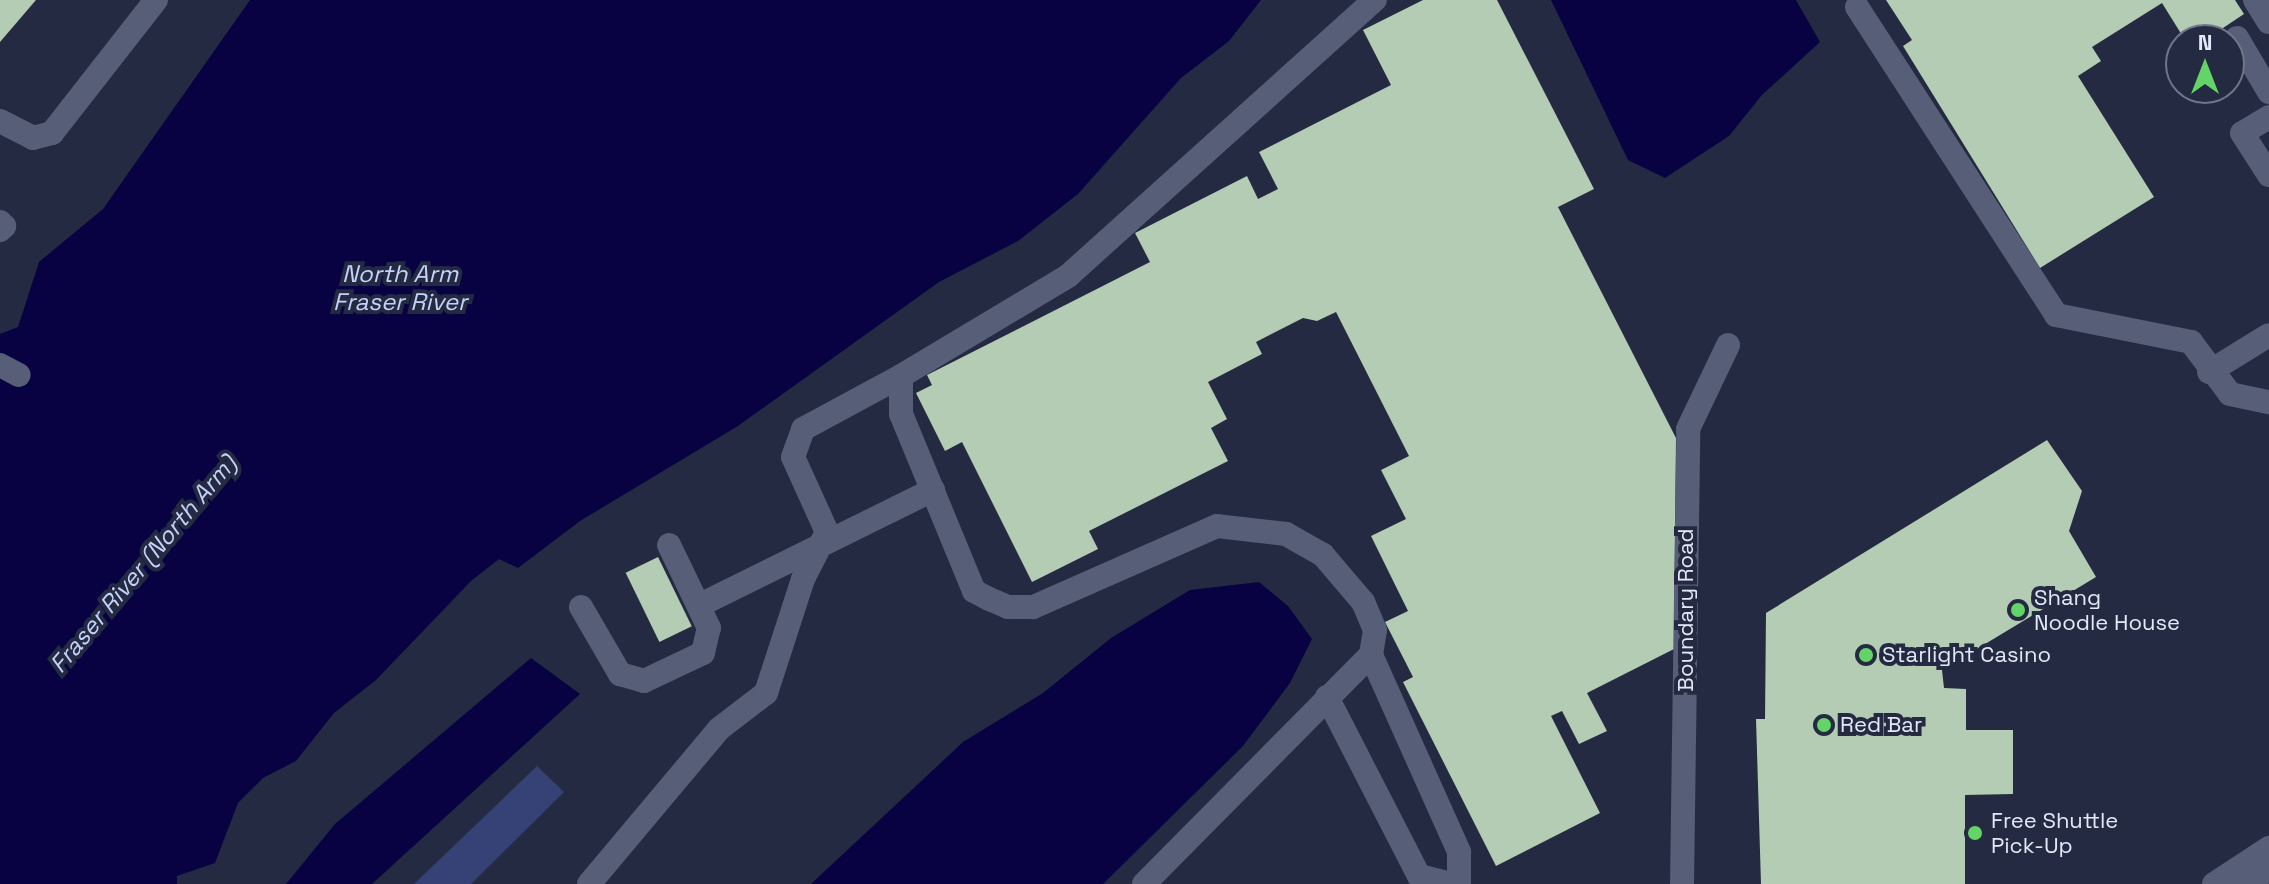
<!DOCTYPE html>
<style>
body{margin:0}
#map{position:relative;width:2269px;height:884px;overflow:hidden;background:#242a41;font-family:"Space Grotesk",sans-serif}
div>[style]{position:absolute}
.green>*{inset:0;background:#364275}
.water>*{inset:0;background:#080242}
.building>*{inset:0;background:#b3ccb3;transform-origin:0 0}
.minor>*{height:24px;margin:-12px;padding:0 12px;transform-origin:12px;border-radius:12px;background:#565e78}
.dots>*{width:22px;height:22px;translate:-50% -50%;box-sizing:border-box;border:4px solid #242a41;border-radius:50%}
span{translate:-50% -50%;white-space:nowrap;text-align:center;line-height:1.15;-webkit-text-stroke:8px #242a41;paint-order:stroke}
.poi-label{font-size:22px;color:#e3e8f8}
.left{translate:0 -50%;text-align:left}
.street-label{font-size:22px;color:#e3e8f8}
.water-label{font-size:24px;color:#c5d1f9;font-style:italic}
.north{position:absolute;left:2165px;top:24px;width:80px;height:80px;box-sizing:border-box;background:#242a41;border:2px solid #70768a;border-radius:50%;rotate:0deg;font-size:22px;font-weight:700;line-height:32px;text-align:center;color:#e3e8f8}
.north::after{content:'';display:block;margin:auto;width:28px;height:36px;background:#64d468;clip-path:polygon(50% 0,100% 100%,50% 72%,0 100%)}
</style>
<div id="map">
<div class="green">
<div style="clip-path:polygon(537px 766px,564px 792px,471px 884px,414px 884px)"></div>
</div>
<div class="water">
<div style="clip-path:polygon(250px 0,1261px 0,1229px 41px,1181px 78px,1078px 194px,1018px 241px,939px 282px,738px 426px,580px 521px,518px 568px,499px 559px,471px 581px,376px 680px,334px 713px,296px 761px,263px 778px,238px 803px,215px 863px,177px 876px,177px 884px,0 884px,0 334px,18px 327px,39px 262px,103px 209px)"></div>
<div style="clip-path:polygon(1551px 0,1796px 0,1820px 42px,1762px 95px,1729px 136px,1665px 178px,1628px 160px)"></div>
<div style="clip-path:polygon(1259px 582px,1288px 606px,1312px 639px,1290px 683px,1243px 746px,1103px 884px,811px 884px,963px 742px,1043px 693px,1111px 638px,1190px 590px)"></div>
<div style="clip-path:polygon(531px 658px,580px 694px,372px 884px,286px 884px,335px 824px)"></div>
</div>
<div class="building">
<div style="clip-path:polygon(0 0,36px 0,0 42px)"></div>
<div style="clip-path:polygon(1423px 0,1497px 0,1594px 189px,1558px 207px,1676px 438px,1674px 649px,1587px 693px,1607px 731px,1579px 744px,1562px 711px,1551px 716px,1600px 813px,1496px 866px,1403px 682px,1413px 677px,1385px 622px,1408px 611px,1371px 536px,1406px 519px,1381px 470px,1409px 456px,1336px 312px,1317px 321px,1303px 318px,1256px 342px,1262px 354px,1208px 382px,1227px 419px,1211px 428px,1228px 461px,1089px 531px,1098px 549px,1032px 582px,962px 442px,945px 451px,916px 393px,932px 385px,927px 375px,1150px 262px,1135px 233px,1247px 176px,1258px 199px,1278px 189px,1259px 152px,1391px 85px,1363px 30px)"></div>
<div style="clip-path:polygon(1886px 0,2235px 0,2244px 14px,2214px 34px,2218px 40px,2185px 40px,2162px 3px,2092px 47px,2101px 61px,2078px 76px,2154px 197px,2040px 268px,1903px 46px,1912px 40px)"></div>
<div style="clip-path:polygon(2229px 58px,2240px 76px,2229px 83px)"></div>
<div style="clip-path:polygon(2047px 440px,2082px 491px,2069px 531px,2096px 577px,1942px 670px,1944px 688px,1966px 689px,1966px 730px,2013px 730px,2013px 794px,1965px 795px,1965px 884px,1761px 884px,1756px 719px,1765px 719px,1766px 613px)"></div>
<div style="left:658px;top:557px;width:77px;height:36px;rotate:64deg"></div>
</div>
<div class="minor">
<div style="left:2255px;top:0;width:26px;rotate:58deg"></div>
<div style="left:1857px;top:7px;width:367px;rotate:57.1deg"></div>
<div style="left:2056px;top:315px;width:138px;rotate:11.3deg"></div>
<div style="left:2191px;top:342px;width:65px;rotate:53.1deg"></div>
<div style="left:2230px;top:394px;width:40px;rotate:12deg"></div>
<div style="left:2237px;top:38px;width:63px;rotate:59.3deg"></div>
<div style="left:2269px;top:117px;width:31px;rotate:149deg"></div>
<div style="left:2242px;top:133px;width:50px;rotate:57.3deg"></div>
<div style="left:0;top:121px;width:37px;rotate:27deg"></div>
<div style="left:33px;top:138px;width:20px;rotate:-15deg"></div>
<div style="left:52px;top:133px;width:169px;rotate:-52deg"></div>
<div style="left:0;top:222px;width:6px;rotate:45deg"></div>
<div style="left:4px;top:226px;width:6px;rotate:135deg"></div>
<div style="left:0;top:365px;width:21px;rotate:28deg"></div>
<div style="left:2209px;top:372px;width:70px;rotate:-31.7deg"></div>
<div style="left:700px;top:605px;width:260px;rotate:-26.3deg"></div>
<div style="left:581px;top:607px;width:78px;rotate:59.8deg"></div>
<div style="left:620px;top:674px;width:25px;rotate:16deg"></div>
<div style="left:644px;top:681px;width:65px;rotate:-25.4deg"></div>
<div style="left:703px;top:653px;width:26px;rotate:-77deg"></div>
<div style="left:709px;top:628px;width:92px;rotate:-115.7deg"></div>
<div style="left:1371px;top:655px;width:216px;rotate:65.9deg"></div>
<div style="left:1459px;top:852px;width:32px;rotate:90deg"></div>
<div style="left:1327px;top:697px;width:201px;rotate:62.8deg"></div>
<div style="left:1419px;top:876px;width:34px;rotate:14deg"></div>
<div style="left:589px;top:884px;width:202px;rotate:-50deg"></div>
<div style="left:719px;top:729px;width:59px;rotate:-37.5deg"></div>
<div style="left:766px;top:693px;width:120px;rotate:-72deg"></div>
<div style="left:803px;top:579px;width:53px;rotate:-62.9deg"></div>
<div style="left:827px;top:532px;width:82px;rotate:-114.4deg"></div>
<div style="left:793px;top:457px;width:30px;rotate:-70deg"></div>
<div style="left:803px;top:429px;width:111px;rotate:-28.4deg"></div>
<div style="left:1144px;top:884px;width:322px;rotate:-45.3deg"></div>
<div style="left:1371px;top:655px;width:25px;rotate:-81deg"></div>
<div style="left:1375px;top:630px;width:30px;rotate:-113deg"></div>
<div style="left:1363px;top:602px;width:62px;rotate:-130.4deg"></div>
<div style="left:1323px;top:555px;width:43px;rotate:-150.4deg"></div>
<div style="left:1286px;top:534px;width:69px;rotate:-173.4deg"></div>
<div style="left:1217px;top:526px;width:201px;rotate:156.2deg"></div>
<div style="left:1033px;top:607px;width:25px;rotate:180deg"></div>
<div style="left:1008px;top:607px;width:21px;rotate:-157deg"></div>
<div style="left:989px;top:599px;width:17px;rotate:-152deg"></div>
<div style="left:974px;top:591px;width:191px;rotate:-112.4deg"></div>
<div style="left:901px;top:414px;width:38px;rotate:-90deg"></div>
<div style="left:901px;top:376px;width:195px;rotate:-30.9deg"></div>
<div style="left:1068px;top:276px;width:413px;rotate:-42deg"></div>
<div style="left:1682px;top:884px;width:455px;rotate:-89.2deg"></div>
<div style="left:1688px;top:429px;width:93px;rotate:-64.5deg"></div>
<div style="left:2214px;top:884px;width:66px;rotate:-33.2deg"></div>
<div style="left:2246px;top:884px;width:27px;rotate:-33deg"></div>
</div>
<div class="dots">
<div style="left:2018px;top:610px;background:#64d468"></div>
<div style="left:1866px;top:655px;background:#64d468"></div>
<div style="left:1824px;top:725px;background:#64d468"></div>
<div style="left:1975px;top:833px;background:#64d468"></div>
</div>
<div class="poi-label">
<span class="left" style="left:2034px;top:610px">Shang<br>Noodle House</span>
<span class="left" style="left:1882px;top:655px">Starlight Casino</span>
<span class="left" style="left:1840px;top:725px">Red Bar</span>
<span class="left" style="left:1991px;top:833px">Free Shuttle<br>Pick-Up</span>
</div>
<div class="street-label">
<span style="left:1686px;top:610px;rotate:-90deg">Boundary Road</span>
</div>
<div class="water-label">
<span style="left:400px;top:288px">North Arm<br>Fraser River</span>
<span style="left:143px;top:564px;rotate:-50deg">Fraser River (North Arm)</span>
</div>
<div class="north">N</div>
</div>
